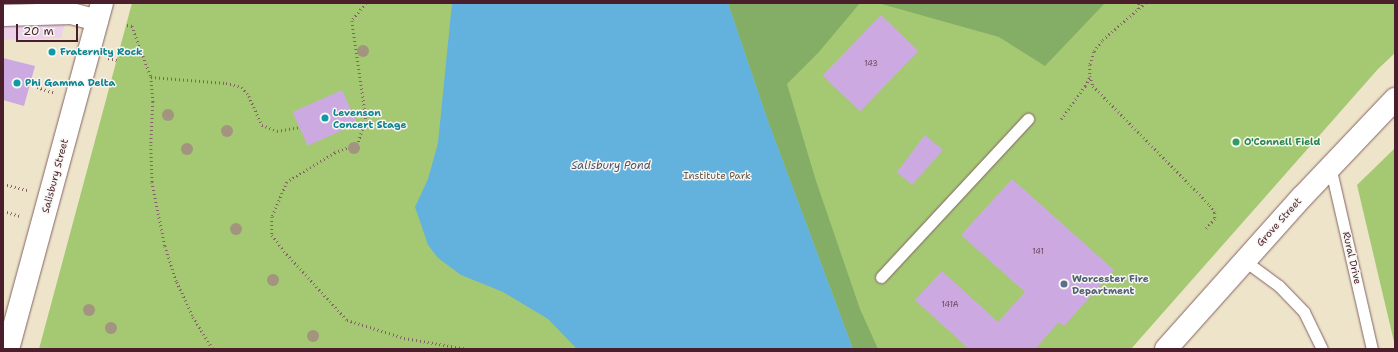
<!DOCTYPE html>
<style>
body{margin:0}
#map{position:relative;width:1398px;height:352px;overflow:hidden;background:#eee4ca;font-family:"Shantell Sans",sans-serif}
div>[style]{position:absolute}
.built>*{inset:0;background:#ecd1ea}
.green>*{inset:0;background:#a5c973}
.forest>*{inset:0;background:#84ad65}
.water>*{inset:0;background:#63b1dd}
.building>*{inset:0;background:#ccaae1;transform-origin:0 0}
.path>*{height:2.5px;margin-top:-1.25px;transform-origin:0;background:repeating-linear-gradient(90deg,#836463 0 1px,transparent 0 4px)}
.roads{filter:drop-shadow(0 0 1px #836463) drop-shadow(0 0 1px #836463)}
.lane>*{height:11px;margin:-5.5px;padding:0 5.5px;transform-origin:5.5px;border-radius:5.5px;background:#fff}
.street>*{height:21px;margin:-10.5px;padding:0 10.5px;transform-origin:10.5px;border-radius:10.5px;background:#fff}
.secondary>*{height:22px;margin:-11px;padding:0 11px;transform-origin:11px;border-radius:11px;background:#fff}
.primary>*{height:22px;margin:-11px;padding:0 11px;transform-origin:11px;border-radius:11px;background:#fff}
.trees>*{width:12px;height:12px;margin:-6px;border-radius:50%;background:#a3947f}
.dots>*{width:11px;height:11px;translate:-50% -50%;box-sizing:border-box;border:2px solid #f6f6f2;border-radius:50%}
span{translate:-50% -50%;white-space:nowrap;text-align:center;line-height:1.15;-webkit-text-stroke:3px #f6f6f2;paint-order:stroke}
.number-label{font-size:8px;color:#6a4258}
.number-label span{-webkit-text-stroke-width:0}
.culture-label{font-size:10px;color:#0d838f;font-weight:700}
.left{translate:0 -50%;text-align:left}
.leisure-label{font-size:10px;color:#27864d;font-weight:700}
.street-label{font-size:10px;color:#4a1f2b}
.park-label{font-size:10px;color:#655241}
.service-label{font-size:10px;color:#4e5e75;font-weight:700}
.water-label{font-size:11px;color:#535269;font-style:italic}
.frame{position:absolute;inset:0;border:4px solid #4a1f2b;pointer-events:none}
.scale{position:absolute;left:16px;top:24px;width:62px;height:18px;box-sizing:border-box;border:2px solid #4a1f2b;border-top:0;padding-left:5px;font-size:12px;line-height:14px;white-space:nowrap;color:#4a1f2b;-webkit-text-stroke:3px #f6f6f2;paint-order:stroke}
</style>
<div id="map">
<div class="built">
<div style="clip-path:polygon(3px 3px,71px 3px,61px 38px,3px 40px)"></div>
</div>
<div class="green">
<div style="clip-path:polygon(132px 3px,1395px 3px,1395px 53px,1378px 69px,1131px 349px,39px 349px)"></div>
<div style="clip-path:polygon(1395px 148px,1395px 346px,1357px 185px)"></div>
</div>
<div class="forest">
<div style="clip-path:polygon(728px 3px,860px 3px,818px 53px,787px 84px,816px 181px,860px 309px,878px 349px,853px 349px,768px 121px)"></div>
<div style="clip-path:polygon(878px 3px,1105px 3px,1045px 66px,999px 37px)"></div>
</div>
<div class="water">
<div style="clip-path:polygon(452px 3px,728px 3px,768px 121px,853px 349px,577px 349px,548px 319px,503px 292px,461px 275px,438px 258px,428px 245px,415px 207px,428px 179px,438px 143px)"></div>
</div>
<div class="building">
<div style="left:881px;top:15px;width:52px;height:84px;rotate:44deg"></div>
<div style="clip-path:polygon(3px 58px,35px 66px,24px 106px,3px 100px)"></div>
<div style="left:342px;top:90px;width:37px;height:54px;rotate:66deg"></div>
<div style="clip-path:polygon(925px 135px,943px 150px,912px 185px,897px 172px)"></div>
<div style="clip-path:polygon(1012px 179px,1114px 270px,1064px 326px,1059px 322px,1035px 349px,969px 349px,915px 300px,942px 271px,998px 322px,1025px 292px,961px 235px)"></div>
</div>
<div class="path">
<div style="left:366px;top:3px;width:23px;rotate:128deg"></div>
<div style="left:352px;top:21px;width:98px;rotate:81.8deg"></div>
<div style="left:366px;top:118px;width:27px;rotate:107deg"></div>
<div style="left:358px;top:144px;width:25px;rotate:159deg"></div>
<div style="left:335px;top:153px;width:56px;rotate:148.9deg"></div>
<div style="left:287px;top:182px;width:38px;rotate:113deg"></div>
<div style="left:272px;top:217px;width:18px;rotate:90deg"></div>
<div style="left:272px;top:235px;width:20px;rotate:53deg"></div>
<div style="left:284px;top:251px;width:93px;rotate:47.6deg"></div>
<div style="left:347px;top:320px;width:60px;rotate:17.5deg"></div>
<div style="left:404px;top:338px;width:65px;rotate:9.8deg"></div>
<div style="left:1146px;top:3px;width:58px;rotate:139.2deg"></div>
<div style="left:1102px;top:41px;width:14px;rotate:126deg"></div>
<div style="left:1094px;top:52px;width:14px;rotate:107deg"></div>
<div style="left:1090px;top:65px;width:11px;rotate:90deg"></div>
<div style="left:1090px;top:76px;width:10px;rotate:73deg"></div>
<div style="left:1093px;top:86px;width:167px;rotate:45.5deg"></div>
<div style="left:1210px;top:205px;width:9px;rotate:58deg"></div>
<div style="left:1215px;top:213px;width:6px;rotate:90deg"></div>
<div style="left:1215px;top:219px;width:13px;rotate:132deg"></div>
<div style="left:1138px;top:9px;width:6px;rotate:-81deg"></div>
<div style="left:127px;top:25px;width:5px;rotate:11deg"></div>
<div style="left:132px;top:26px;width:54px;rotate:69.6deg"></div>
<div style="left:151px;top:77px;width:25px;rotate:85deg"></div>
<div style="left:153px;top:102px;width:43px;rotate:92.7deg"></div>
<div style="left:151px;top:145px;width:37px;rotate:88deg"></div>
<div style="left:152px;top:182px;width:65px;rotate:78.5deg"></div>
<div style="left:165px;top:246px;width:38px;rotate:72deg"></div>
<div style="left:177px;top:282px;width:38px;rotate:65deg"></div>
<div style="left:193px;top:317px;width:38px;rotate:58deg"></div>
<div style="left:108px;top:58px;width:9px;rotate:13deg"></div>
<div style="left:151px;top:77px;width:75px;rotate:4.6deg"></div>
<div style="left:226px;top:83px;width:16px;rotate:14deg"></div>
<div style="left:242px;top:87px;width:11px;rotate:52deg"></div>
<div style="left:249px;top:96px;width:32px;rotate:66deg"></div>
<div style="left:262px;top:125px;width:16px;rotate:22deg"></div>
<div style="left:277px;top:131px;width:22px;rotate:-10deg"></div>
<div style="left:37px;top:87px;width:18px;rotate:19deg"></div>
<div style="left:1061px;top:119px;width:41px;rotate:-54deg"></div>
<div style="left:1085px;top:86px;width:11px;rotate:-63deg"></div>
<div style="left:3px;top:184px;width:25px;rotate:14deg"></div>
<div style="left:3px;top:211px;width:18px;rotate:16deg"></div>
</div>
<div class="roads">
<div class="lane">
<div style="left:1330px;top:166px;width:188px;rotate:77.1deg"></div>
<div style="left:1245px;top:261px;width:42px;rotate:36.3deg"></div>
<div style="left:1279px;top:286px;width:36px;rotate:46deg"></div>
<div style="left:1304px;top:312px;width:41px;rotate:64.1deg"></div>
<div style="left:881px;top:277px;width:216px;rotate:-47.1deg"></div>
</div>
<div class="street">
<div style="left:3px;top:15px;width:68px;rotate:-1.7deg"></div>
<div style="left:71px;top:13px;width:27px;rotate:15deg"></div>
</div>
<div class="secondary">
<div style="left:8px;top:349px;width:359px;rotate:-74.8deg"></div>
</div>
<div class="primary">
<div style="left:1166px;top:349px;width:205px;rotate:-48.2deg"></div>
<div style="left:1303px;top:196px;width:134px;rotate:-46.5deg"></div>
</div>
</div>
<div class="trees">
<div style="left:363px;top:51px"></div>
<div style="left:168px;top:115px"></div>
<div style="left:227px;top:131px"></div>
<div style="left:354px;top:148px"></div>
<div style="left:187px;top:149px"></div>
<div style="left:236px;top:229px"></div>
<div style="left:273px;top:280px"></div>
<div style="left:89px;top:310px"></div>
<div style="left:111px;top:328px"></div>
<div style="left:313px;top:336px"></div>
</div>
<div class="dots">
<div style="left:52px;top:52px;background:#0f9aa8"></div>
<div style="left:17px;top:83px;background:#0f9aa8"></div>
<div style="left:325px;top:118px;background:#0f9aa8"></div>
<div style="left:1236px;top:142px;background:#2e9e5b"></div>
<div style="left:1064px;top:284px;background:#5c6f8a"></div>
</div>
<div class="number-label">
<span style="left:871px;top:64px">143</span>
<span style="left:1038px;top:252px">141</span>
<span style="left:950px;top:305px">141A</span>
</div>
<div class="culture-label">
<span class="left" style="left:60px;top:52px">Fraternity Rock</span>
<span class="left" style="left:25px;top:83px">Phi Gamma Delta</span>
<span class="left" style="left:333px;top:118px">Levenson<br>Concert Stage</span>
</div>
<div class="leisure-label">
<span class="left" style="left:1244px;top:142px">O'Connell Field</span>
</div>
<div class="street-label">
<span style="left:55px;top:176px;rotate:-75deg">Salisbury Street</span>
<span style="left:1279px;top:222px;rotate:-48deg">Grove Street</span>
<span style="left:1352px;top:258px;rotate:77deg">Rural Drive</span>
</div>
<div class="park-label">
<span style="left:717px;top:176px">Institute Park</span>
</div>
<div class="service-label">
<span class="left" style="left:1072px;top:284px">Worcester Fire<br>Department</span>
</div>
<div class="water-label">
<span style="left:611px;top:166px">Salisbury Pond</span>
</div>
<div class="frame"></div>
<div class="scale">20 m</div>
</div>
